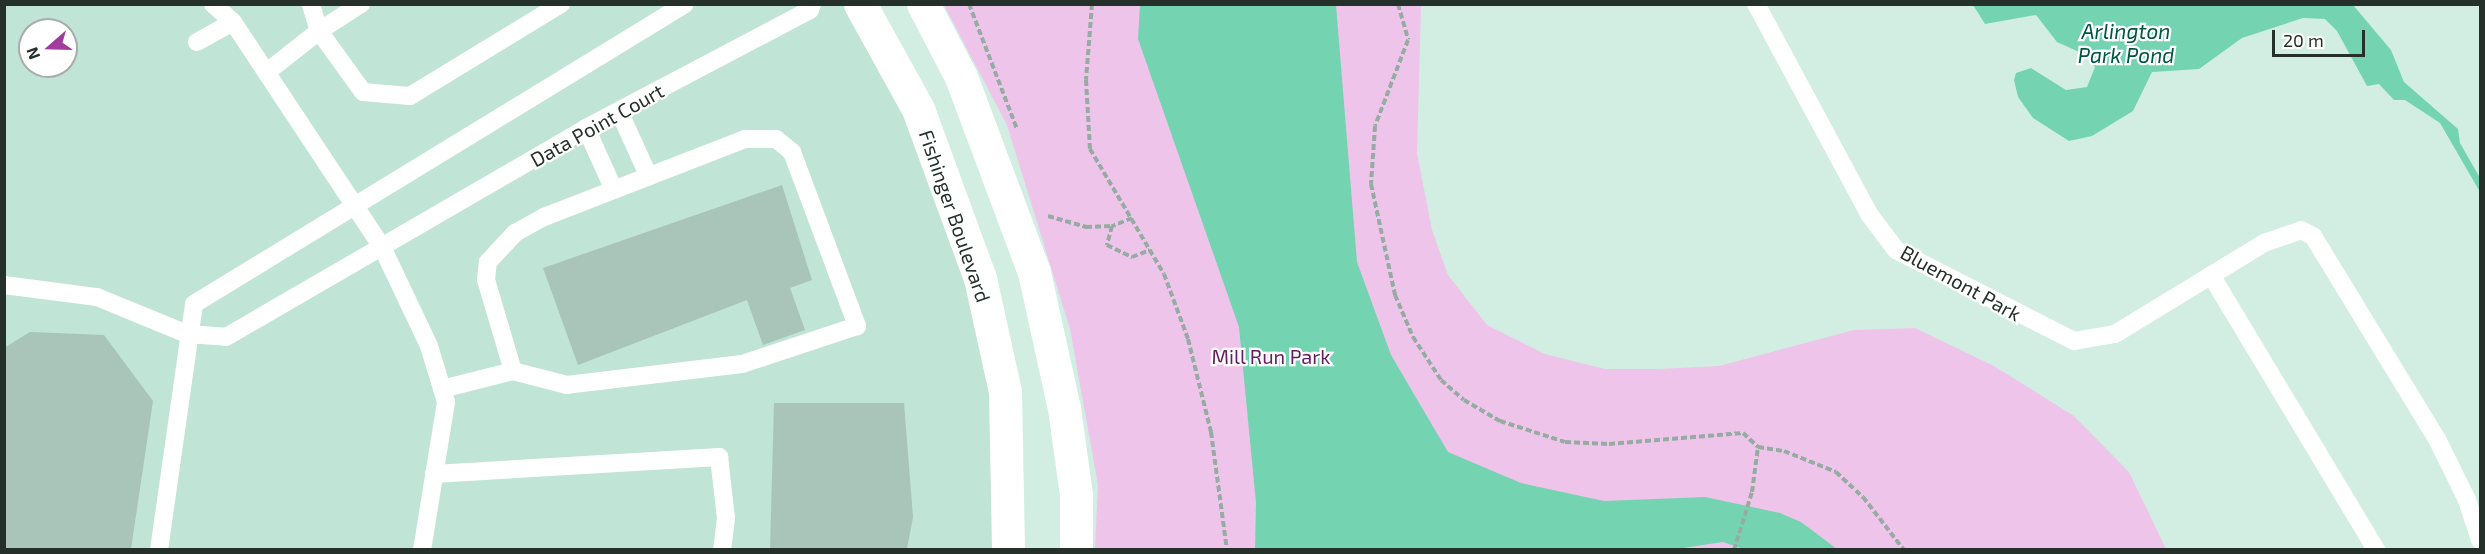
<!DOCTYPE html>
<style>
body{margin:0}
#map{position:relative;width:2485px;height:554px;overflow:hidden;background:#d2eee2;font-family:"Exo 2",sans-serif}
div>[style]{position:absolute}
.built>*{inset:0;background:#c0e4d5}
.green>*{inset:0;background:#eec4ea}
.water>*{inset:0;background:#74d4b1}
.building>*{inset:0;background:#a9c4b9}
.path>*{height:4px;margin-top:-2px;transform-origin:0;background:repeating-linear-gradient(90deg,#96aca3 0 6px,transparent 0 9px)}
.service>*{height:18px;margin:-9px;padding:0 9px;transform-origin:9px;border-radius:9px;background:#fff}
.primary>*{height:33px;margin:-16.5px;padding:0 16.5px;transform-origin:16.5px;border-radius:16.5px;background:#fff}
span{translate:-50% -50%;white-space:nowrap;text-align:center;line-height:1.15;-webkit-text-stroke:4.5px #fff;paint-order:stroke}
.street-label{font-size:20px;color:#25302b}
.park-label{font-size:20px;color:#641c62}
.water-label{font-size:21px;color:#015640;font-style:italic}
.frame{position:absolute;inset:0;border:6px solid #25302b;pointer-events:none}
.north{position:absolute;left:18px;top:18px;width:60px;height:60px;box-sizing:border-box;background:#fff;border:2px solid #a8acaa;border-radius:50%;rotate:250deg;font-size:16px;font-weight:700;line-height:24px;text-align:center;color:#25302b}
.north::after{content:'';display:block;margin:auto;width:21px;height:27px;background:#a23b9e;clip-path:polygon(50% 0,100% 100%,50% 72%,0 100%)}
.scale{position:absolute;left:2272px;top:30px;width:93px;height:27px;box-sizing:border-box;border:3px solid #25302b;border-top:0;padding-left:8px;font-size:18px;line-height:21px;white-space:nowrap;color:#25302b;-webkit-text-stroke:4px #fff;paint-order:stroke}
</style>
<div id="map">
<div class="built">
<div style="clip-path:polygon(evenodd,4px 5px,860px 5px,980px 278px,1008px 549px,5px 549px,4px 5px,30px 30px,66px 30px,66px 66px,30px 66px,30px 30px)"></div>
</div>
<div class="green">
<div style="clip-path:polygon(944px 5px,1421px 5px,1417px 153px,1432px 230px,1448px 275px,1487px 325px,1545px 354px,1605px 369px,1659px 369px,1719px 366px,1854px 330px,1915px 328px,1994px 366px,2074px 416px,2129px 472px,2166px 549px,1095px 549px,1098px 485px,1070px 329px,1007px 125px)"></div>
</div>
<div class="water">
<div style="clip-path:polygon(1140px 5px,1336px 5px,1357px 262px,1391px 355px,1448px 452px,1521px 483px,1604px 501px,1705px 497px,1780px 513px,1801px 522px,1837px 549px,1743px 549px,1723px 542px,1670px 550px,1255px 549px,1256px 503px,1239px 327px,1138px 39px)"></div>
<div style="clip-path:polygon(1973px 5px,2353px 5px,2391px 50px,2404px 82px,2458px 129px,2460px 143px,2480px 178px,2480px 192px,2440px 123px,2405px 100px,2394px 100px,2379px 84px,2367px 86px,2337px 31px,2325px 19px,2303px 18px,2242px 38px,2199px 69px,2152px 72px,2133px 111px,2092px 136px,2069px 141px,2033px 118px,2018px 97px,2014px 80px,2016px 73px,2031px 68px,2066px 90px,2087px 87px,2095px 67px,2086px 55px,2057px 42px,2036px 15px,1985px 24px)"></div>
</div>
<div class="building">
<div style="clip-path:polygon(782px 185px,812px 280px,790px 288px,805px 330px,763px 345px,747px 300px,578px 365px,543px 268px)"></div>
<div style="clip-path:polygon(30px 332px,104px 335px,153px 401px,131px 549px,4px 549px,4px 348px)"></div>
<div style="clip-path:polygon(774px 403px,904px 403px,913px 517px,907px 549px,770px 549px)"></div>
</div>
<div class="path">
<div style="left:969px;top:4px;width:134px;rotate:69deg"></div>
<div style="left:1092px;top:4px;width:76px;rotate:94.5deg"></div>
<div style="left:1086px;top:80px;width:69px;rotate:86.7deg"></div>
<div style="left:1090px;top:149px;width:145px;rotate:59.4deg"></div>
<div style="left:1164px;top:274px;width:69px;rotate:69.7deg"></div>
<div style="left:1188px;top:339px;width:96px;rotate:76.1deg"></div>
<div style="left:1211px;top:432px;width:119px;rotate:82.3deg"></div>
<div style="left:1398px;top:4px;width:37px;rotate:74deg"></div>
<div style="left:1408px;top:40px;width:92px;rotate:111deg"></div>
<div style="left:1375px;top:126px;width:58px;rotate:93.9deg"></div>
<div style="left:1371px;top:184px;width:114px;rotate:77.8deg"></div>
<div style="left:1395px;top:295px;width:46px;rotate:66.8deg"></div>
<div style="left:1413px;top:337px;width:51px;rotate:56.9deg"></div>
<div style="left:1441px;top:380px;width:30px;rotate:41deg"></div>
<div style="left:1464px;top:400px;width:42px;rotate:30.3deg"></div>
<div style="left:1500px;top:421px;width:68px;rotate:17.9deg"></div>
<div style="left:1565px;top:442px;width:44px;rotate:2.6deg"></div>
<div style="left:1609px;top:444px;width:134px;rotate:-4.7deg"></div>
<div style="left:1743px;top:433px;width:21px;rotate:43deg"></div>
<div style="left:1758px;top:447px;width:26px;rotate:9deg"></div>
<div style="left:1784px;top:451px;width:56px;rotate:22deg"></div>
<div style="left:1836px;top:472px;width:37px;rotate:43deg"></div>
<div style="left:1863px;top:497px;width:67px;rotate:52.3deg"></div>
<div style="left:1048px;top:216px;width:40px;rotate:16deg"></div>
<div style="left:1086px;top:227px;width:26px;rotate:-2deg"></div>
<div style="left:1132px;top:218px;width:22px;rotate:158deg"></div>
<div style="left:1112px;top:226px;width:20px;rotate:105deg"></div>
<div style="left:1107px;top:245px;width:28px;rotate:26deg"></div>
<div style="left:1132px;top:257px;width:19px;rotate:-21deg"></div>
<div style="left:1734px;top:550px;width:61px;rotate:-72.8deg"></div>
<div style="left:1752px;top:492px;width:45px;rotate:-82.4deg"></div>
</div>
<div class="service">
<div style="left:213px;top:4px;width:27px;rotate:42deg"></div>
<div style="left:233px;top:22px;width:272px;rotate:56.5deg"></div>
<div style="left:383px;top:249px;width:107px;rotate:64.6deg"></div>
<div style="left:429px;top:346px;width:59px;rotate:73.1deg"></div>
<div style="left:446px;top:402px;width:150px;rotate:99.2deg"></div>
<div style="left:361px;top:4px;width:50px;rotate:147.3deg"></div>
<div style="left:319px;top:31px;width:75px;rotate:54.2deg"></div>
<div style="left:363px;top:92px;width:47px;rotate:4.9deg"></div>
<div style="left:410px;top:96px;width:177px;rotate:-31.4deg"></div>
<div style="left:1756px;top:4px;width:238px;rotate:61.7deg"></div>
<div style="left:1869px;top:214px;width:45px;rotate:53.1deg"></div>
<div style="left:1896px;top:250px;width:200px;rotate:27.1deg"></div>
<div style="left:2074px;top:341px;width:42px;rotate:-9.7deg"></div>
<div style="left:2115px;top:334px;width:175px;rotate:-31.4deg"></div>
<div style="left:2264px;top:243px;width:39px;rotate:-19deg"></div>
<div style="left:2301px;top:230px;width:13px;rotate:27deg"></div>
<div style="left:2313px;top:236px;width:240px;rotate:58.6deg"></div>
<div style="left:2438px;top:441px;width:66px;rotate:63.8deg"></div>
<div style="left:2467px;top:500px;width:42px;rotate:72deg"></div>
<div style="left:197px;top:42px;width:41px;rotate:-29.1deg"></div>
<div style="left:267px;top:72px;width:66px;rotate:-38.3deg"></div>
<div style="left:319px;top:31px;width:28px;rotate:-107deg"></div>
<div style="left:619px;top:111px;width:72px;rotate:65.6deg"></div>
<div style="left:586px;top:128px;width:68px;rotate:65.7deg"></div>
<div style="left:2211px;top:275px;width:321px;rotate:59deg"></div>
<div style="left:4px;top:285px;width:94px;rotate:7.4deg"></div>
<div style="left:97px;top:297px;width:97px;rotate:22.3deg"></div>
<div style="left:187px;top:334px;width:39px;rotate:4deg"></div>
<div style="left:226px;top:337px;width:416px;rotate:-30.1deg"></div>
<div style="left:586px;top:128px;width:253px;rotate:-27.8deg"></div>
<div style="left:810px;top:10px;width:6px;rotate:-72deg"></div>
<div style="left:442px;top:389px;width:73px;rotate:-14.2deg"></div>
<div style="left:513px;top:371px;width:95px;rotate:-106.5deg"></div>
<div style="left:486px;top:280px;width:18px;rotate:-84deg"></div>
<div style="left:488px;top:262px;width:40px;rotate:-47deg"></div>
<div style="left:515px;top:233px;width:33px;rotate:-29deg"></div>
<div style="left:544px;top:217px;width:216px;rotate:-21.2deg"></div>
<div style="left:745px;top:139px;width:31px"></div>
<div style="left:776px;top:139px;width:21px;rotate:39deg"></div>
<div style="left:792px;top:152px;width:186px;rotate:69.5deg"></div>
<div style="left:857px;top:326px;width:121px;rotate:161.7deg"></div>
<div style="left:742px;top:364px;width:176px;rotate:173.2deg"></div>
<div style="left:567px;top:385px;width:56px;rotate:-165.5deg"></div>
<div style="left:434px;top:474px;width:286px;rotate:-3.4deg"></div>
<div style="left:719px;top:457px;width:61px;rotate:83.5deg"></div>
<div style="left:726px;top:518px;width:32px;rotate:97deg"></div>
<div style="left:159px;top:550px;width:248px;rotate:-81.9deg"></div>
<div style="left:194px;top:304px;width:575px;rotate:-31.42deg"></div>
</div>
<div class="primary">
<div style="left:860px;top:4px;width:120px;rotate:61.1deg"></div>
<div style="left:918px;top:109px;width:180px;rotate:69.9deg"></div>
<div style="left:980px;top:278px;width:117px;rotate:77.6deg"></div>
<div style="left:1005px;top:392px;width:158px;rotate:88.9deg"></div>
<div style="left:923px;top:4px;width:82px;rotate:62.5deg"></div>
<div style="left:961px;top:77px;width:208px;rotate:69.5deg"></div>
<div style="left:1034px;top:272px;width:139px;rotate:77.6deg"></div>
<div style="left:1064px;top:408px;width:88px;rotate:82.1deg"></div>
<div style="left:1076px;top:495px;width:55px;rotate:90deg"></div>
</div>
<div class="street-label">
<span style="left:597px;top:125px;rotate:-29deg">Data Point Court</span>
<span style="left:955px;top:216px;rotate:71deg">Fishinger Boulevard</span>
<span style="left:1961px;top:283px;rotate:29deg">Bluemont Park</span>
</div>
<div class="park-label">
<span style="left:1271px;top:356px">Mill Run Park</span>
</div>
<div class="water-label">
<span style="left:2126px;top:43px">Arlington<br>Park Pond</span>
</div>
<div class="frame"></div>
<div class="north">N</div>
<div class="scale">20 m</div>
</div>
